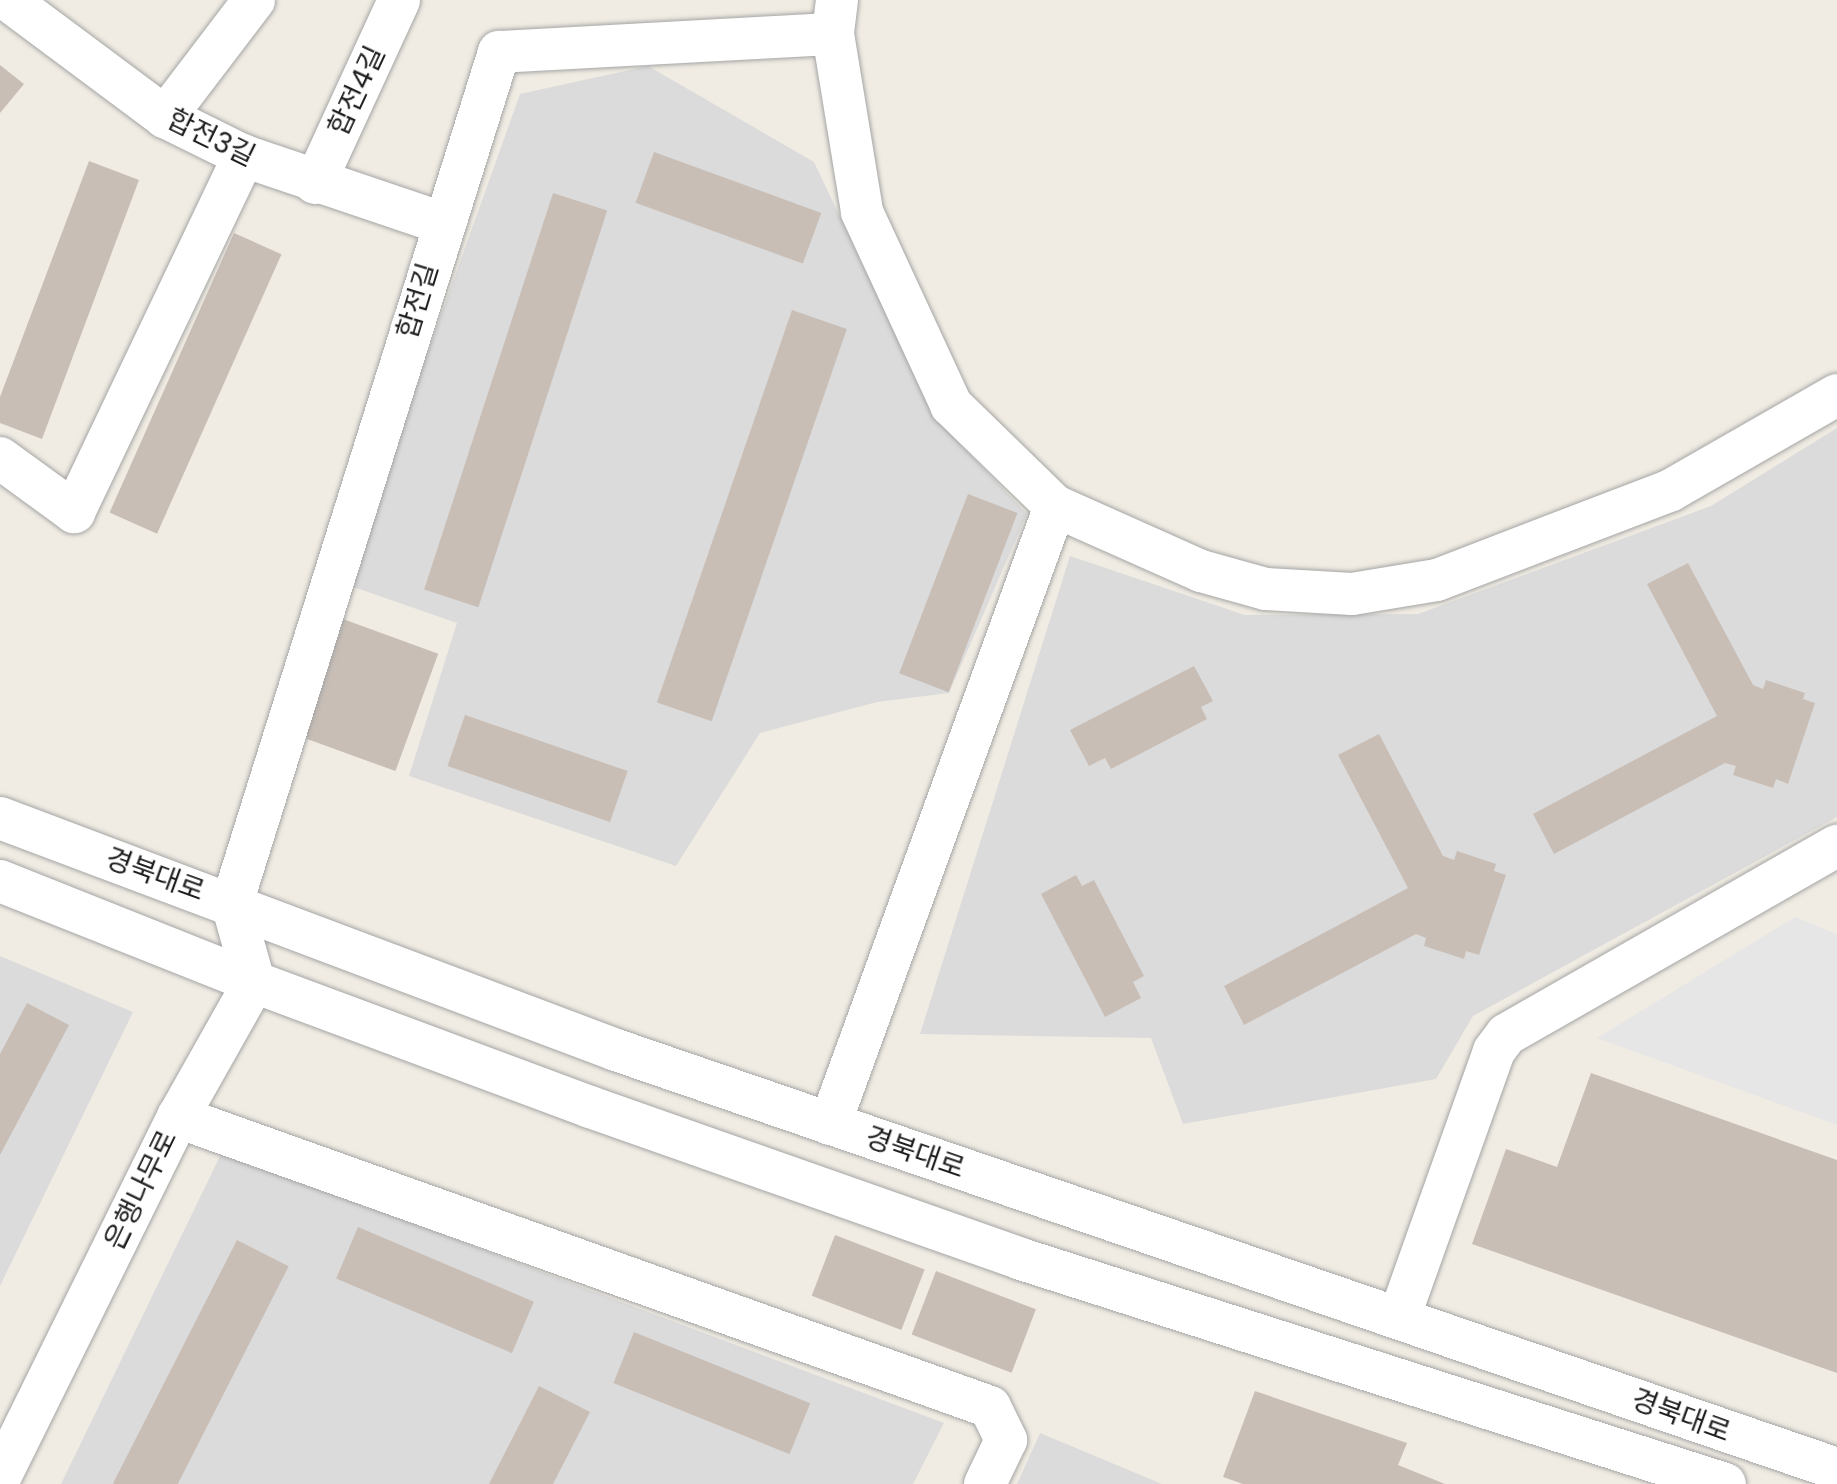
<!DOCTYPE html>
<meta charset="utf-8">
<style>
body{margin:0}
#map{position:relative;width:1837px;height:1484px;overflow:hidden;background:#f0ece3;font-family:Poppins,"Noto Sans KR",sans-serif}
div>[style]{position:absolute}
.residential>*{inset:0;background:#dcdbdb}
.parking>*{inset:0;background:#e6e6e6}
.building>*{inset:0;background:#c8beb6;transform-origin:0 0}
.roads{filter:drop-shadow(0 0 2px #a5a5a5) drop-shadow(0 0 2px #a5a5a5)}
.minor>*{height:42px;margin:-21px;padding:0 21px;transform-origin:21px;border-radius:21px;background:#fff}
span{translate:-50% -50%;white-space:nowrap;text-align:center;line-height:1.15;-webkit-text-stroke:8px #fff;paint-order:stroke}
.street-label{font-size:28px;color:#1e1e1e}
</style>
<div id="map">
<div class="residential">
<div style="clip-path:polygon(648px 66px,814px 162px,936px 419px,1027px 514px,949px 693px,877px 702px,760px 733px,676px 866px,409px 776px,457px 623px,345px 584px,520px 94px)"></div>
<div style="clip-path:polygon(1837px 428px,1837px 817px,1473px 1016px,1436px 1079px,1183px 1124px,1151px 1038px,920px 1034px,1070px 556px,1245px 615px,1418px 614px,1711px 506px)"></div>
<div style="clip-path:polygon(0 956px,133px 1012px,0 1286px)"></div>
<div style="clip-path:polygon(222px 1152px,944px 1423px,913px 1484px,61px 1484px)"></div>
<div style="clip-path:polygon(1040px 1433px,1162px 1484px,1017px 1484px)"></div>
</div>
<div class="parking">
<div style="clip-path:polygon(1795px 917px,1837px 934px,1837px 1125px,1597px 1038px)"></div>
</div>
<div class="building">
<div style="clip-path:polygon(0 65px,24px 84px,0 113px)"></div>
<div style="left:654px;top:152px;width:178px;height:54px;rotate:20deg"></div>
<div style="clip-path:polygon(89px 161px,139px 180px,42px 439px,0 423px,0 397px)"></div>
<div style="left:553px;top:193px;width:57px;height:417px;rotate:18deg"></div>
<div style="left:234px;top:233px;width:52px;height:306px;rotate:24deg"></div>
<div style="left:792px;top:310px;width:58px;height:415px;rotate:19deg"></div>
<div style="left:968px;top:494px;width:53px;height:192px;rotate:21deg"></div>
<div style="clip-path:polygon(1688px 563px,1753px 685px,1763px 689px,1766px 680px,1805px 693px,1803px 699px,1815px 703px,1788px 784px,1776px 779px,1773px 788px,1733px 775px,1736px 766px,1725px 763px,1554px 854px,1533px 814px,1717px 716px,1647px 584px)"></div>
<div style="left:332px;top:615px;width:113px;height:125px;rotate:20deg"></div>
<div style="clip-path:polygon(1194px 666px,1213px 701px,1201px 707px,1207px 719px,1111px 769px,1105px 758px,1089px 766px,1070px 730px)"></div>
<div style="left:465px;top:715px;width:172px;height:54px;rotate:19deg"></div>
<div style="clip-path:polygon(1379px 734px,1443px 856px,1454px 860px,1457px 851px,1496px 864px,1494px 871px,1506px 875px,1479px 955px,1466px 951px,1464px 959px,1424px 946px,1426px 938px,1416px 934px,1244px 1025px,1224px 986px,1408px 888px,1338px 755px)"></div>
<div style="clip-path:polygon(1076px 875px,1082px 886px,1094px 880px,1144px 976px,1133px 982px,1141px 998px,1105px 1017px,1041px 894px)"></div>
<div style="clip-path:polygon(27px 1003px,69px 1025px,0 1155px,0 1054px)"></div>
<div style="clip-path:polygon(1591px 1073px,1837px 1160px,1837px 1373px,1472px 1244px,1506px 1149px,1557px 1167px)"></div>
<div style="left:358px;top:1227px;width:191px;height:56px;rotate:23deg"></div>
<div style="left:835px;top:1235px;width:96px;height:65px;rotate:21deg"></div>
<div style="left:237px;top:1240px;width:58px;height:273px;rotate:27deg"></div>
<div style="left:936px;top:1271px;width:107px;height:68px;rotate:21deg"></div>
<div style="left:634px;top:1332px;width:190px;height:55px;rotate:22deg"></div>
<div style="clip-path:polygon(539px 1386px,590px 1412px,553px 1484px,489px 1484px)"></div>
<div style="clip-path:polygon(1255px 1391px,1407px 1443px,1398px 1465px,1445px 1484px,1243px 1484px,1223px 1477px)"></div>
</div>
<div class="roads">
<div class="minor">
<div style="left:8px;top:0;width:196px;rotate:36.7deg"></div>
<div style="left:165px;top:117px;width:88px;rotate:26.3deg"></div>
<div style="left:244px;top:156px;width:209px;rotate:18.7deg"></div>
<div style="left:837px;top:0;width:34px;rotate:97deg"></div>
<div style="left:833px;top:34px;width:180px;rotate:80.7deg"></div>
<div style="left:862px;top:212px;width:213px;rotate:65.2deg"></div>
<div style="left:951px;top:405px;width:145px;rotate:44.2deg"></div>
<div style="left:165px;top:117px;width:147px;rotate:-52.7deg"></div>
<div style="left:315px;top:183px;width:201px;rotate:-65.3deg"></div>
<div style="left:0;top:458px;width:92px;rotate:36.1deg"></div>
<div style="left:74px;top:512px;width:395px;rotate:-64.5deg"></div>
<div style="left:0;top:818px;width:658px;rotate:20.64deg"></div>
<div style="left:616px;top:1050px;width:1291px;rotate:18.94deg"></div>
<div style="left:0;top:881px;width:273px;rotate:21.7deg"></div>
<div style="left:254px;top:982px;width:358px;rotate:20.4deg"></div>
<div style="left:590px;top:1107px;width:457px;rotate:19.4deg"></div>
<div style="left:1021px;top:1259px;width:739px;rotate:17.72deg"></div>
<div style="left:178px;top:1117px;width:862px;rotate:19.65deg"></div>
<div style="left:990px;top:1407px;width:37px;rotate:64deg"></div>
<div style="left:1006px;top:1440px;width:49px;rotate:115.5deg"></div>
<div style="left:830px;top:1124px;width:658px;rotate:-69.99deg"></div>
<div style="left:1055px;top:506px;width:160px;rotate:24deg"></div>
<div style="left:1201px;top:571px;width:67px;rotate:15.5deg"></div>
<div style="left:1266px;top:589px;width:86px;rotate:3.3deg"></div>
<div style="left:1352px;top:594px;width:86px;rotate:-9.4deg"></div>
<div style="left:1437px;top:580px;width:251px;rotate:-21deg"></div>
<div style="left:1671px;top:490px;width:191px;rotate:-29.8deg"></div>
<div style="left:1399px;top:1318px;width:283px;rotate:-70.4deg"></div>
<div style="left:1494px;top:1051px;width:21px;rotate:-53deg"></div>
<div style="left:1507px;top:1034px;width:380px;rotate:-29.7deg"></div>
<div style="left:0;top:1477px;width:402px;rotate:-63.7deg"></div>
<div style="left:178px;top:1117px;width:155px;rotate:-60.6deg"></div>
<div style="left:254px;top:982px;width:82px;rotate:-105.6deg"></div>
<div style="left:232px;top:903px;width:892px;rotate:-72.58deg"></div>
<div style="left:499px;top:52px;width:334px;rotate:-3.1deg"></div>
</div>
</div>
<div class="street-label">
<span style="left:357px;top:91px;rotate:-65deg">합전4길</span>
<span style="left:211px;top:138px;rotate:26deg">합전3길</span>
<span style="left:418px;top:301px;rotate:-73deg">합전길</span>
<span style="left:155px;top:875px;rotate:20deg">경북대로</span>
<span style="left:915px;top:1153px;rotate:19deg">경북대로</span>
<span style="left:141px;top:1190px;rotate:-64deg">은행나무로</span>
<span style="left:1681px;top:1416px;rotate:20deg">경북대로</span>
</div>
</div>
